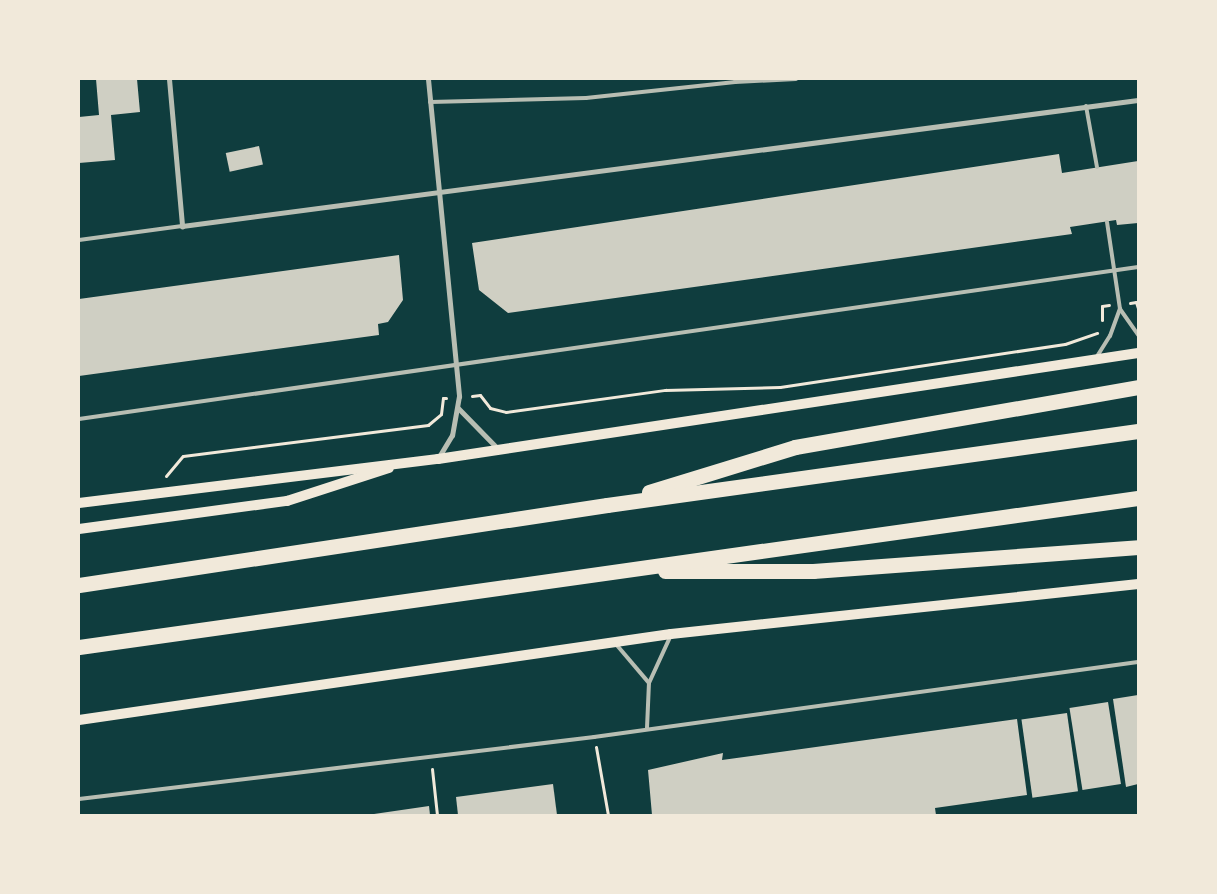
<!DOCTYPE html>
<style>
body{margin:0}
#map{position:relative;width:1217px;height:894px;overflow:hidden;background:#0f3d3e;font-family:"Roboto Condensed",sans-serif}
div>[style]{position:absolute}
.building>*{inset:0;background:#cfcfc3;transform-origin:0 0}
.path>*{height:3px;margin:-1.5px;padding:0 1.5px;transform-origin:1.5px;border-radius:1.5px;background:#f1e9da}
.service>*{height:4px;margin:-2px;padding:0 2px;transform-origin:2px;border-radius:2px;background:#b8beb3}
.minor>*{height:5px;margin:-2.5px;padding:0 2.5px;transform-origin:2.5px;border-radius:2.5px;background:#b8beb3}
.secondary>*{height:10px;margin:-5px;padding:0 5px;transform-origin:5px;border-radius:5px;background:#f1e9da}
.motorway>*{height:15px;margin:-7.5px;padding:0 7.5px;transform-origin:7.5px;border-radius:7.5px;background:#f1e9da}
span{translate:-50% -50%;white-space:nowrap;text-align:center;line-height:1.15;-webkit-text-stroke:5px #f1e9da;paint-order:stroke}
.frame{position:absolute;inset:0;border:80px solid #f1e9da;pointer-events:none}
</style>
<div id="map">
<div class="building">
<div style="clip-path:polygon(96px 79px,137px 79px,140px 112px,111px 115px,115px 160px,79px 163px,79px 117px,99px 115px)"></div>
<div style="left:259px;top:146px;width:19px;height:34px;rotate:78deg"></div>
<div style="clip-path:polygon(1059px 154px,1062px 173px,1138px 161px,1138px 223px,1117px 225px,1116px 220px,1070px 227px,1072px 234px,508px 313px,479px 290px,472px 243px)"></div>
<div style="clip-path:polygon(399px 255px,403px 300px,388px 322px,378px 324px,379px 335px,79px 376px,79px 299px)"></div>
<div style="clip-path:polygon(1138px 695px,1138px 784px,1126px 787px,1113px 699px)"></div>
<div style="left:1108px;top:702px;width:83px;height:39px;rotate:81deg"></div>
<div style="left:1067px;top:713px;width:79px;height:46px;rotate:82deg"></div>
<div style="clip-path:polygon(1017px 719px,1027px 795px,935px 808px,936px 815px,652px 815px,648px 770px,723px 753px,722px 760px)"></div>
<div style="clip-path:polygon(553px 784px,557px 815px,458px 815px,456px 797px)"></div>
<div style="clip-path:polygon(429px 806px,430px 815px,374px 815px,374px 814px)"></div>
</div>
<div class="path">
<div style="left:1130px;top:303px;width:6px;rotate:-9deg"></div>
<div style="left:1136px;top:302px;width:6px;rotate:72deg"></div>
<div style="left:1102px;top:320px;width:14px;rotate:-90deg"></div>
<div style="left:1102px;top:306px;width:7px;rotate:-8deg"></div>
<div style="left:472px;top:396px;width:8px;rotate:-7deg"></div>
<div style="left:480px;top:395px;width:16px;rotate:52deg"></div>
<div style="left:490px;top:408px;width:16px;rotate:14deg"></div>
<div style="left:506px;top:412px;width:161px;rotate:-7.9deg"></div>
<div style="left:665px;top:390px;width:115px;rotate:-1.5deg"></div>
<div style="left:780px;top:387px;width:288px;rotate:-8.6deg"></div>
<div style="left:1065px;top:344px;width:34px;rotate:-19deg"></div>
<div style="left:166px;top:476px;width:26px;rotate:-50deg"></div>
<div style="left:183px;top:456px;width:247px;rotate:-7.2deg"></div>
<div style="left:428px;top:425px;width:17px;rotate:-40deg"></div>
<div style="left:441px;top:414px;width:16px;rotate:-83deg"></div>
<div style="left:443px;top:398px;width:3px"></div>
<div style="left:596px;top:747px;width:69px;rotate:80deg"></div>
<div style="left:432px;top:769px;width:46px;rotate:83.8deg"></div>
</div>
<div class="service">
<div style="left:735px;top:82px;width:61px;rotate:-2.8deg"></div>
<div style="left:430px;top:102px;width:156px;rotate:-1.5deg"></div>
<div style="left:586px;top:98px;width:150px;rotate:-6.1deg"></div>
<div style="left:735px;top:82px;width:4px;rotate:-56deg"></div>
<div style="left:1086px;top:106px;width:62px;rotate:79.8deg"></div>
<div style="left:1107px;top:222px;width:88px;rotate:81.5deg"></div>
<div style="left:1120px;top:309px;width:32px;rotate:55deg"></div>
<div style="left:79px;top:240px;width:104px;rotate:-7.7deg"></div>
<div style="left:1096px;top:358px;width:26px;rotate:-58deg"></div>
<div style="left:1110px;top:336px;width:29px;rotate:-70deg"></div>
<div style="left:79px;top:419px;width:1070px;rotate:-8.17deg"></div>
<div style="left:615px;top:643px;width:52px;rotate:49.6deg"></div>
<div style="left:647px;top:728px;width:45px;rotate:-87.5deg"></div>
<div style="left:649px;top:683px;width:53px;rotate:-65.4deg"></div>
<div style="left:79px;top:799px;width:519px;rotate:-6.86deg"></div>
<div style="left:594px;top:737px;width:549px;rotate:-7.85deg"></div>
</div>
<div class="minor">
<div style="left:169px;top:79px;width:148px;rotate:84.9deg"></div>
<div style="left:182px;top:226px;width:964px;rotate:-7.51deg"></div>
<div style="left:428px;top:79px;width:319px;rotate:84.4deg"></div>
<div style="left:459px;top:396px;width:40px;rotate:100deg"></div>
<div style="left:452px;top:435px;width:26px;rotate:121deg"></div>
<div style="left:458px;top:408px;width:57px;rotate:45.7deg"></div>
</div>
<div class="secondary">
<div style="left:79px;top:503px;width:362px;rotate:-7deg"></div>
<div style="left:438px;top:459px;width:708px;rotate:-8.61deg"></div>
<div style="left:79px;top:529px;width:210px;rotate:-7.7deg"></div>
<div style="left:287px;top:501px;width:107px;rotate:-17.9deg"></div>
<div style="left:79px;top:720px;width:598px;rotate:-8.27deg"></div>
<div style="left:671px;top:634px;width:470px;rotate:-6.1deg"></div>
</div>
<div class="motorway">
<div style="left:649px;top:492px;width:153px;rotate:-17.1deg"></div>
<div style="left:795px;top:447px;width:348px;rotate:-9.9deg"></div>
<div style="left:665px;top:571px;width:148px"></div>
<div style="left:813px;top:571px;width:326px;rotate:-4.2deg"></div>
<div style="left:79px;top:585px;width:534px;rotate:-8.62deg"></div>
<div style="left:607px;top:505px;width:536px;rotate:-7.93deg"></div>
<div style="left:79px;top:647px;width:1069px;rotate:-8.01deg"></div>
</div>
<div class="frame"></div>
</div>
